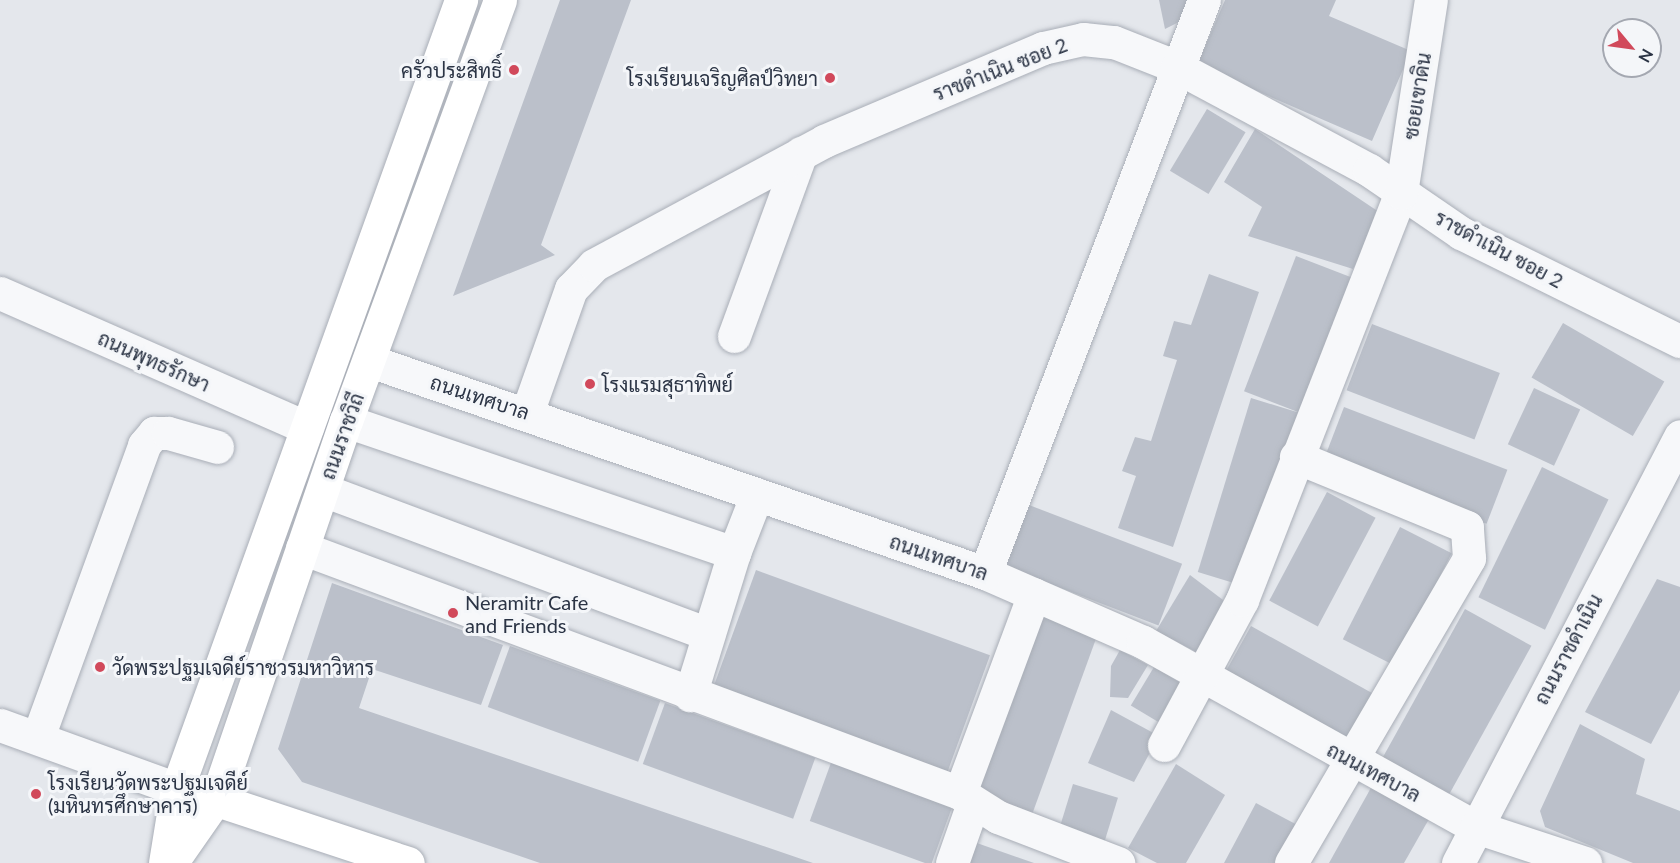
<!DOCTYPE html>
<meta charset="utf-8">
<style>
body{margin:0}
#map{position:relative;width:1680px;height:863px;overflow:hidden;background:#e4e7ec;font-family:Lato,Sarabun,sans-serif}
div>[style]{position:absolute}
.building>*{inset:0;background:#bbc0ca;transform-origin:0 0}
.roads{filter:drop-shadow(0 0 2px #a9aeb7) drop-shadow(0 0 2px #a9aeb7)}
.minor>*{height:33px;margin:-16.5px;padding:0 16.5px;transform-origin:16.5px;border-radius:16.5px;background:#f7f8fa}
.major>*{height:33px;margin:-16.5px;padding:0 16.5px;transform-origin:16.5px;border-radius:16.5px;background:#fff}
.dots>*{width:16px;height:16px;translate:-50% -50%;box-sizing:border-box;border:3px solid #f4f6f9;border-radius:50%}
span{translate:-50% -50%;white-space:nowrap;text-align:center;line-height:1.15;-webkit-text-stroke:6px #f4f6f9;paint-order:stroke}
.street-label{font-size:20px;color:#2b3445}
.poi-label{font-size:20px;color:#2b3445}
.right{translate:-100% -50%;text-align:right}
.left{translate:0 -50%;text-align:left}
.north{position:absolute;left:1602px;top:18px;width:60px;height:60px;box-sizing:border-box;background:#f4f6f9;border:2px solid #a4a8b1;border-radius:50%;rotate:119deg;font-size:16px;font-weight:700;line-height:24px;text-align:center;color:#2b3445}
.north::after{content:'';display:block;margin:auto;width:21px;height:27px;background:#d1495b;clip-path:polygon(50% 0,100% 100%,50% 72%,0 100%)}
</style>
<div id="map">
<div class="building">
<div style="clip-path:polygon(560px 0,631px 0,541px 245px,555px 255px,453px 296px)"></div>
<div style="clip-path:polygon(1159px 0,1191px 0,1183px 20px,1165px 29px)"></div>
<div style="clip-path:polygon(1225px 0,1336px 0,1329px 16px,1411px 51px,1372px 141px,1197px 65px)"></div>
<div style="left:1207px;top:109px;width:45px;height:72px;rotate:31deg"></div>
<div style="clip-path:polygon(1255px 129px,1382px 214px,1353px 269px,1248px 236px,1262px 207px,1224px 182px)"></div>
<div style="left:1296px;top:256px;width:59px;height:145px;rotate:21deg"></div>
<div style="clip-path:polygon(1209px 274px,1259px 292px,1173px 547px,1118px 528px,1136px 476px,1122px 471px,1135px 437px,1151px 441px,1177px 360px,1163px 356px,1174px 321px,1191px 325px)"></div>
<div style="left:1563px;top:323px;width:117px;height:63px;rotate:30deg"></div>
<div style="left:1372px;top:324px;width:137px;height:71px;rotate:21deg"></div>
<div style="left:1534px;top:388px;width:51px;height:62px;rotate:25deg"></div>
<div style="left:1251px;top:398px;width:53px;height:182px;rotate:17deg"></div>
<div style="left:1344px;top:407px;width:175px;height:58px;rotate:21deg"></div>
<div style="left:1542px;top:467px;width:74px;height:145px;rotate:26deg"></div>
<div style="left:1327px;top:492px;width:55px;height:123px;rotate:28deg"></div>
<div style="left:1029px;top:505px;width:164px;height:66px;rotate:21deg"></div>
<div style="left:1400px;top:527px;width:58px;height:126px;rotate:27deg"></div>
<div style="left:756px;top:570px;width:249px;height:137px;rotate:20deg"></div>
<div style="clip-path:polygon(1190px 575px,1231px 606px,1202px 655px,1156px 631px)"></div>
<div style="clip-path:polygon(1657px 579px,1680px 587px,1680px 690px,1651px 744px,1585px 712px)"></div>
<div style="clip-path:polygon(332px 583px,503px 645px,481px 705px,372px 669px,359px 708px,813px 863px,540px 863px,302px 782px,278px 749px)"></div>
<div style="left:1038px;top:608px;width:65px;height:196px;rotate:20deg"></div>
<div style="left:1465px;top:609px;width:76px;height:174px;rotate:29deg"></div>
<div style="left:1251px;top:626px;width:143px;height:53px;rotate:29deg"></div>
<div style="left:510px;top:646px;width:160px;height:65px;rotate:20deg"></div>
<div style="clip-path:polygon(1120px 650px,1148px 665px,1128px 698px,1110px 697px,1111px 666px)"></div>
<div style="left:1154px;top:667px;width:35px;height:45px;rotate:31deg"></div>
<div style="left:665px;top:703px;width:160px;height:65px;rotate:20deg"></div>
<div style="clip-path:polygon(1111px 710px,1159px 736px,1134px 782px,1088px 763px)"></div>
<div style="clip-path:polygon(1580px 724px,1645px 759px,1636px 794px,1680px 811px,1680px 863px,1633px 863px,1545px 827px,1540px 811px)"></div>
<div style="left:832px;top:760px;width:129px;height:65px;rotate:20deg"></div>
<div style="clip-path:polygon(1176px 764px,1225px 795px,1186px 863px,1157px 863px,1128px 848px)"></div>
<div style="left:1073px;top:784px;width:47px;height:49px;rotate:17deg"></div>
<div style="clip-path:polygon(1372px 786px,1429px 819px,1404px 863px,1329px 863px)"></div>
<div style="clip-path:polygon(1256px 803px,1303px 828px,1282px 863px,1224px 863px)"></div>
<div style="clip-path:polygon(974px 842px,1034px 863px,967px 863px)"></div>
</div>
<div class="roads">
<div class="minor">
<div style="left:0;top:293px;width:335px;rotate:23.7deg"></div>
<div style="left:734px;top:336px;width:195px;rotate:-69.9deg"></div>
<div style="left:370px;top:361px;width:651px;rotate:19.02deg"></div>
<div style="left:985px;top:573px;width:172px;rotate:23.6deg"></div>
<div style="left:1143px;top:642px;width:381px;rotate:29.1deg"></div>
<div style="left:1476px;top:827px;width:115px;rotate:18.3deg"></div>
<div style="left:527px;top:413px;width:132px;rotate:-70.5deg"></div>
<div style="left:571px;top:289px;width:33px;rotate:-46deg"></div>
<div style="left:594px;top:265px;width:261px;rotate:-28.3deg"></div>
<div style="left:824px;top:141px;width:238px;rotate:-23deg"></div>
<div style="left:1043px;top:48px;width:41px;rotate:-12.7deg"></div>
<div style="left:1083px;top:39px;width:31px;rotate:6deg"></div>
<div style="left:1114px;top:42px;width:68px;rotate:21.6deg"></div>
<div style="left:1177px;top:67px;width:218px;rotate:28.2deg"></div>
<div style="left:1369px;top:170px;width:112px;rotate:34.4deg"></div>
<div style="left:1461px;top:233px;width:244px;rotate:26.3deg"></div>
<div style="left:346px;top:421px;width:410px;rotate:18.8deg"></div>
<div style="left:734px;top:553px;width:149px;rotate:107.2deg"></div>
<div style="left:323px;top:490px;width:409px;rotate:20.5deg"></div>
<div style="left:302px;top:548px;width:702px;rotate:20.42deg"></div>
<div style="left:960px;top:793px;width:212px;rotate:-69.6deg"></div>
<div style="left:734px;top:553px;width:63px;rotate:-68.7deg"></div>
<div style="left:985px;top:573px;width:613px;rotate:-69.08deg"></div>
<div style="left:0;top:725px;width:188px;rotate:19.9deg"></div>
<div style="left:38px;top:737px;width:311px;rotate:-70deg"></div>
<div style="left:144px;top:445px;width:16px;rotate:-50deg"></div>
<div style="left:154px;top:433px;width:14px"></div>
<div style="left:168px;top:433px;width:51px;rotate:15.9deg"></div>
<div style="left:1164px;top:745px;width:165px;rotate:-61.7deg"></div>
<div style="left:1242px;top:600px;width:437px;rotate:-68.7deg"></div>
<div style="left:1401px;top:193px;width:195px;rotate:-81.2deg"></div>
<div style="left:960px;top:793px;width:45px;rotate:32.3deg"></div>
<div style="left:998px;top:817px;width:129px;rotate:21deg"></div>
<div style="left:952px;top:863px;width:64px;rotate:-70.7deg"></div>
<div style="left:1291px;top:863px;width:353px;rotate:-59.7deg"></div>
<div style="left:1469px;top:558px;width:31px;rotate:-94deg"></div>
<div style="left:1467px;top:527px;width:185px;rotate:-157.7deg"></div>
<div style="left:1458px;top:863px;width:481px;rotate:-62.5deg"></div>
</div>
<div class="major">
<div style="left:196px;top:793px;width:223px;rotate:18.3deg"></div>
<div style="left:165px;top:863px;width:75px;rotate:-80.8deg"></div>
<div style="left:177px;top:789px;width:839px;rotate:-70.2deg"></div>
<div style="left:171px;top:863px;width:80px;rotate:-55.1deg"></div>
<div style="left:217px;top:797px;width:398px;rotate:-71.1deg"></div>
<div style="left:346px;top:421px;width:448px;rotate:-69.9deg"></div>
</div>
</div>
<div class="dots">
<div style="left:514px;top:70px;background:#d1495b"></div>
<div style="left:830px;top:78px;background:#d1495b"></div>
<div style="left:590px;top:384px;background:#d1495b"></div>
<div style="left:453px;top:613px;background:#d1495b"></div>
<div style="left:100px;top:667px;background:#d1495b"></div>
<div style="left:36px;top:794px;background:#d1495b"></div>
</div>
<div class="street-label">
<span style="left:1000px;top:69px;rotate:-21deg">ราชดำเนิน ซอย 2</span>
<span style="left:1417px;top:96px;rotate:-81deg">ซอยเขาดิน</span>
<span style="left:1499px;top:249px;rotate:28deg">ราชดำเนิน ซอย 2</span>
<span style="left:154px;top:361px;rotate:24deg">ถนนพุทธรักษา</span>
<span style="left:480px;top:397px;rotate:18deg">ถนนเทศบาล</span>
<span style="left:342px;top:436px;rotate:-70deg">ถนนราชวิถี</span>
<span style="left:939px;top:557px;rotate:19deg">ถนนเทศบาล</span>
<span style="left:1568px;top:649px;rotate:-62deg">ถนนราชดำเนิน</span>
<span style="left:1374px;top:772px;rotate:28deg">ถนนเทศบาล</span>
</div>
<div class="poi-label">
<span class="right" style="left:502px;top:70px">ครัวประสิทธิ์</span>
<span class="right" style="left:818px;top:78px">โรงเรียนเจริญศิลป์วิทยา</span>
<span class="left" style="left:602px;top:384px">โรงแรมสุธาทิพย์</span>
<span class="left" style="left:465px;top:614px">Neramitr Cafe<br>and Friends</span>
<span class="left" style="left:112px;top:667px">วัดพระปฐมเจดีย์ราชวรมหาวิหาร</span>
<span class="left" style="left:48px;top:794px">โรงเรียนวัดพระปฐมเจดีย์<br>(มหินทรศึกษาคาร)</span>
</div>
<div class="north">N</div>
</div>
